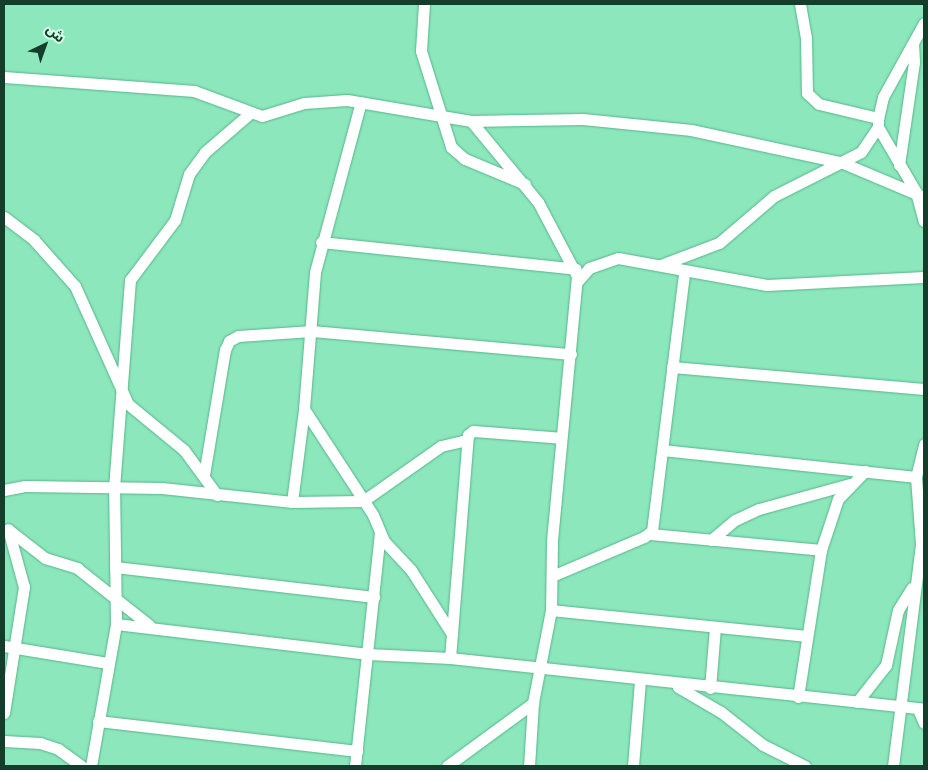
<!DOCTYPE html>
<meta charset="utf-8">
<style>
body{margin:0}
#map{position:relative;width:928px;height:770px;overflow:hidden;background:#8ce8bc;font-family:"Nunito Sans","Noto Sans Arabic",sans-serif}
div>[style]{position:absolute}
.roads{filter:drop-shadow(0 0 1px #58b58b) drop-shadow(0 0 1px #58b58b)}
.minor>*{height:11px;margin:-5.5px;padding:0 5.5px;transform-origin:5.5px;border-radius:5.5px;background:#fff}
span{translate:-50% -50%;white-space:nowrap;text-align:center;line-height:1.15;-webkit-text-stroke:5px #d3ffe8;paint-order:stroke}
.frame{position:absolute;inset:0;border:5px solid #153d2c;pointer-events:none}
.north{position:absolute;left:20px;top:20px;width:50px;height:50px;-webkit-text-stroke:4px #d3ffe8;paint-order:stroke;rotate:42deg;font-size:14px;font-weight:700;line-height:20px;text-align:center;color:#153d2c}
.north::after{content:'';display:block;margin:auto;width:18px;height:22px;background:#153d2c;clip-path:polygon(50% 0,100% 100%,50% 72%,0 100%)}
</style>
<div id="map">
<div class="roads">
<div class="minor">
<div style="left:424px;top:4px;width:47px;rotate:93.7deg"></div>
<div style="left:421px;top:51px;width:101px;rotate:72.6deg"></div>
<div style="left:451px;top:147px;width:18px;rotate:41deg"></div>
<div style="left:465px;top:159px;width:65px;rotate:22.6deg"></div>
<div style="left:800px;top:4px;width:35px;rotate:80deg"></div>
<div style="left:806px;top:38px;width:55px;rotate:89deg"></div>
<div style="left:807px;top:93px;width:16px;rotate:43deg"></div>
<div style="left:819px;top:104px;width:61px;rotate:13.3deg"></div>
<div style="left:924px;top:23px;width:85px;rotate:119deg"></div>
<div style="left:883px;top:97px;width:22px;rotate:103deg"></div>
<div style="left:878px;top:118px;width:9px;rotate:90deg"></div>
<div style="left:878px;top:127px;width:75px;rotate:59.7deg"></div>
<div style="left:916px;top:192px;width:30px;rotate:75deg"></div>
<div style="left:4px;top:77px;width:191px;rotate:4.2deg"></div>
<div style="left:194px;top:91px;width:72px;rotate:20.2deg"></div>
<div style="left:262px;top:116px;width:44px;rotate:-17.2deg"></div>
<div style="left:304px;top:103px;width:43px;rotate:-4deg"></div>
<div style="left:347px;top:100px;width:126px;rotate:9.6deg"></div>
<div style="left:471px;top:121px;width:112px;rotate:-1deg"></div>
<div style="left:583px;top:119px;width:109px;rotate:5.8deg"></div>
<div style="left:691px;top:130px;width:156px;rotate:12.2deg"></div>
<div style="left:843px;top:163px;width:88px;rotate:22.8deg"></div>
<div style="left:471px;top:121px;width:105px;rotate:50.4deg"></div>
<div style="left:538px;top:202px;width:84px;rotate:62.2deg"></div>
<div style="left:577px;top:276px;width:267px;rotate:95.4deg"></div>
<div style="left:552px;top:542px;width:68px;rotate:90.8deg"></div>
<div style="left:551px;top:610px;width:95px;rotate:101deg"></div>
<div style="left:533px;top:703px;width:63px;rotate:93.6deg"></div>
<div style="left:899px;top:165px;width:104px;rotate:-81.7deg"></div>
<div style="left:914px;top:62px;width:17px;rotate:-93deg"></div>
<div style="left:4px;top:217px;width:38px;rotate:37deg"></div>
<div style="left:34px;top:240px;width:62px;rotate:48.3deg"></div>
<div style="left:75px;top:286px;width:129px;rotate:65.8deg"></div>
<div style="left:128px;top:404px;width:72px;rotate:39.4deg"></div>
<div style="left:184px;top:450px;width:56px;rotate:53.7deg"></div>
<div style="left:321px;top:242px;width:256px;rotate:6deg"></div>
<div style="left:661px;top:265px;width:62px;rotate:-20.8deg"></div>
<div style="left:719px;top:243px;width:72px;rotate:-40.5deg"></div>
<div style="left:774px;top:196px;width:97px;rotate:-26.8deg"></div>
<div style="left:861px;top:152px;width:30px;rotate:-56deg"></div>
<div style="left:577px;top:282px;width:18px;rotate:-49deg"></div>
<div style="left:589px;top:268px;width:31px;rotate:-19deg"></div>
<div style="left:618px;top:258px;width:151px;rotate:10.3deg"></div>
<div style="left:767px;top:285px;width:157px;rotate:-2.9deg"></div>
<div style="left:672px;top:367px;width:253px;rotate:5deg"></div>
<div style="left:304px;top:409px;width:126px;rotate:56.9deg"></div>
<div style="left:373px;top:515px;width:28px;rotate:67deg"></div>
<div style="left:384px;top:541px;width:40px;rotate:47deg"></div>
<div style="left:411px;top:570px;width:76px;rotate:57.4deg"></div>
<div style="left:663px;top:450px;width:254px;rotate:6.1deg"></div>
<div style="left:204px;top:475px;width:127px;rotate:-80.5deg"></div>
<div style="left:225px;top:350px;width:10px;rotate:-66deg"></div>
<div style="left:229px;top:341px;width:10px;rotate:-29deg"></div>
<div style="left:238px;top:336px;width:74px;rotate:-3.9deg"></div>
<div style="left:312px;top:331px;width:260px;rotate:5.1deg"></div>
<div style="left:4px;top:490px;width:21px;rotate:-11deg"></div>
<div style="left:25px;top:486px;width:137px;rotate:0.8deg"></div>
<div style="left:162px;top:488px;width:131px;rotate:6.1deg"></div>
<div style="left:292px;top:502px;width:71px;rotate:-0.8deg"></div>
<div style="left:363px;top:501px;width:95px;rotate:-35.2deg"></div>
<div style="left:441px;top:446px;width:27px;rotate:-13deg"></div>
<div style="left:292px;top:502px;width:94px;rotate:-82.6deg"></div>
<div style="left:304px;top:409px;width:137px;rotate:-85.4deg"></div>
<div style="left:315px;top:272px;width:176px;rotate:-74.9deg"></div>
<div style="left:9px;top:530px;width:46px;rotate:37.9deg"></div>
<div style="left:45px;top:558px;width:34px;rotate:17deg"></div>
<div style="left:77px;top:568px;width:92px;rotate:38.4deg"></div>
<div style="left:650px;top:534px;width:172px;rotate:5.3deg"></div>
<div style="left:711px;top:540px;width:31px;rotate:-40deg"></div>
<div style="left:735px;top:520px;width:26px;rotate:-25deg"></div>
<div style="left:759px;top:509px;width:94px;rotate:-15.4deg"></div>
<div style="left:115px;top:567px;width:261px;rotate:6.6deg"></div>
<div style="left:552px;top:576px;width:100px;rotate:-23deg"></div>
<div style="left:644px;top:537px;width:10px;rotate:-37deg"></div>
<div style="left:652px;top:531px;width:260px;rotate:-82.9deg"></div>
<div style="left:551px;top:610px;width:257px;rotate:5.8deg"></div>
<div style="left:116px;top:624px;width:254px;rotate:6.8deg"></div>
<div style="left:368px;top:654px;width:82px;rotate:2.8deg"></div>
<div style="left:450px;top:658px;width:477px;rotate:6.1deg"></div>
<div style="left:4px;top:646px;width:105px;rotate:9.3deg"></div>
<div style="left:450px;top:658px;width:224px;rotate:-85.4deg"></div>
<div style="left:468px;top:435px;width:6px;rotate:-39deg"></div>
<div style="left:473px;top:431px;width:88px;rotate:4.5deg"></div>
<div style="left:678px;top:687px;width:50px;rotate:30.2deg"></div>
<div style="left:721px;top:712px;width:53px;rotate:38.2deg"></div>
<div style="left:763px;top:745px;width:47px;rotate:26.6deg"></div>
<div style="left:710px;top:688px;width:61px;rotate:-85.3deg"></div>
<div style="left:798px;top:697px;width:149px;rotate:-81.1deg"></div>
<div style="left:821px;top:550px;width:54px;rotate:-71.6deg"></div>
<div style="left:838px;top:499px;width:39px;rotate:-46deg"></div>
<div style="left:857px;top:702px;width:47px;rotate:-51.9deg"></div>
<div style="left:886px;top:665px;width:56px;rotate:-77.7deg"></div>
<div style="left:898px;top:610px;width:26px;rotate:-58deg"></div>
<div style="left:918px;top:709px;width:15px;rotate:67deg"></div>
<div style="left:4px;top:713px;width:128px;rotate:-81deg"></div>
<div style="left:24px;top:587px;width:60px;rotate:-105.4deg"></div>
<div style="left:98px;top:721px;width:261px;rotate:6.6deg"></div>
<div style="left:4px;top:741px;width:36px;rotate:3deg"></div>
<div style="left:40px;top:743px;width:19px;rotate:18deg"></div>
<div style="left:58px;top:749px;width:29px;rotate:36deg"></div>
<div style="left:91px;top:766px;width:144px;rotate:-80deg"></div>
<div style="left:116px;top:624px;width:136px;rotate:-90.8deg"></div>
<div style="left:114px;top:488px;width:209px;rotate:-85.6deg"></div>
<div style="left:130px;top:280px;width:75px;rotate:-53.1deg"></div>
<div style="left:175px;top:220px;width:48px;rotate:-73.1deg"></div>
<div style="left:189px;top:174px;width:27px;rotate:-54deg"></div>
<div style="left:205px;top:152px;width:58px;rotate:-40.8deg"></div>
<div style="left:355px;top:766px;width:234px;rotate:-83.9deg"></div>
<div style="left:447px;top:766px;width:107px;rotate:-36.2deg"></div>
<div style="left:633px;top:766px;width:86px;rotate:-85.3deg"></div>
<div style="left:893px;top:766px;width:224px;rotate:-82.8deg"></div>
<div style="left:921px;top:544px;width:67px;rotate:-94.3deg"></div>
<div style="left:916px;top:477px;width:34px;rotate:-76deg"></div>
</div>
</div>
<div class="frame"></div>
<div class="north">ش</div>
</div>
